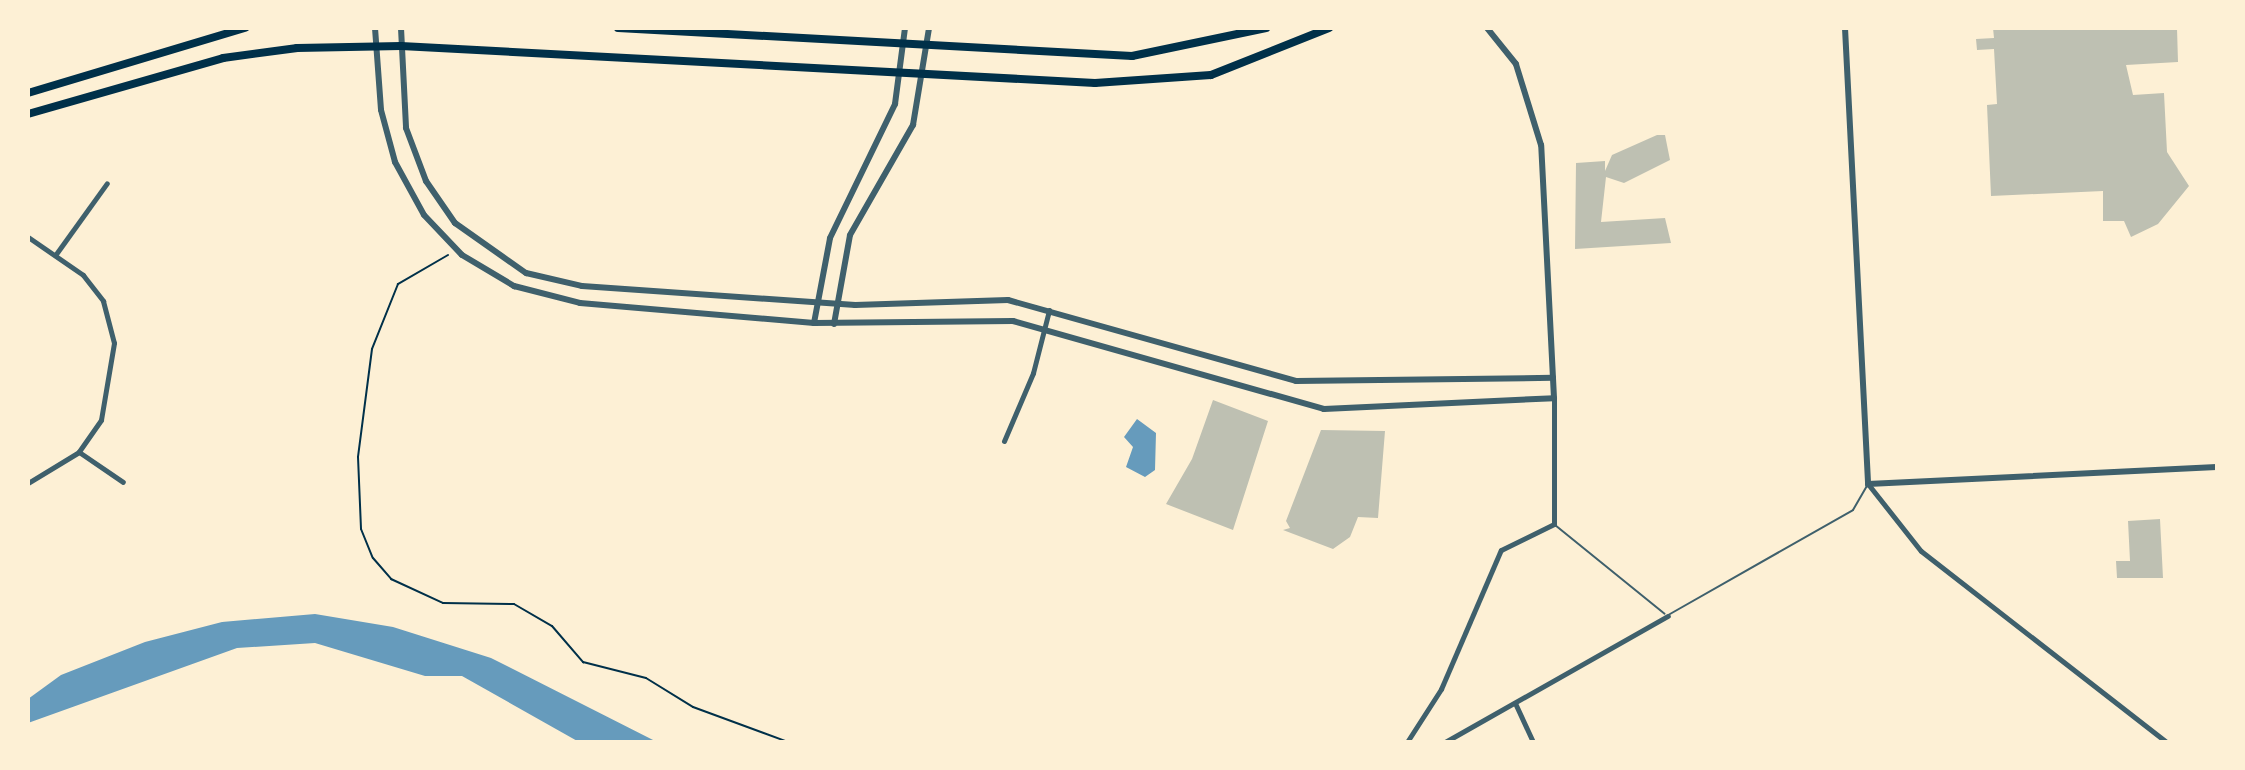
<!DOCTYPE html>
<style>
body{margin:0}
#map{position:relative;width:2245px;height:770px;overflow:hidden;background:#fdf0d5;font-family:"PT Sans Narrow",sans-serif}
div>[style]{position:absolute}
.water>*{inset:0;background:#669bbc}
.building>*{inset:0;background:#bec0b2}
.path>*{height:2px;margin:-1px;padding:0 1px;transform-origin:1px;border-radius:1px;background:#003049}
.service>*{height:2px;margin:-1px;padding:0 1px;transform-origin:1px;border-radius:1px;background:#3f606c}
.minor>*{height:5px;margin:-2.5px;padding:0 2.5px;transform-origin:2.5px;border-radius:2.5px;background:#3f606c}
.tertiary>*{height:6px;margin:-3px;padding:0 3px;transform-origin:3px;border-radius:3px;background:#3f606c}
.primary>*{height:8px;margin:-4px;padding:0 4px;transform-origin:4px;border-radius:4px;background:#003049}
span{translate:-50% -50%;white-space:nowrap;text-align:center;line-height:1.15;-webkit-text-stroke:8px #fdf0d5;paint-order:stroke}
.frame{position:absolute;inset:0;border:30px solid #fdf0d5;pointer-events:none}
</style>
<div id="map">
<div class="water">
<div style="clip-path:polygon(1137px 419px,1156px 433px,1155px 470px,1145px 477px,1126px 467px,1133px 447px,1124px 437px)"></div>
<div style="clip-path:polygon(315px 614px,393px 627px,491px 658px,657px 742px,579px 742px,462px 676px,425px 676px,315px 643px,237px 648px,28px 723px,28px 699px,61px 675px,145px 642px,222px 622px)"></div>
</div>
<div class="building">
<div style="clip-path:polygon(1993px 28px,2177px 28px,2178px 62px,2126px 65px,2133px 95px,2164px 93px,2167px 152px,2189px 186px,2158px 224px,2131px 237px,2124px 221px,2103px 221px,2103px 191px,1991px 196px,1987px 105px,1997px 104px,1994px 49px,1977px 50px,1976px 39px,1994px 38px)"></div>
<div style="clip-path:polygon(1657px 135px,1665px 135px,1670px 160px,1624px 183px,1606px 177px,1601px 222px,1665px 218px,1671px 243px,1575px 249px,1576px 163px,1605px 161px,1605px 171px,1612px 155px)"></div>
<div style="clip-path:polygon(1213px 400px,1268px 421px,1233px 530px,1166px 504px,1192px 459px)"></div>
<div style="clip-path:polygon(1321px 430px,1385px 431px,1378px 518px,1358px 517px,1350px 537px,1333px 549px,1283px 530px,1290px 528px,1286px 521px)"></div>
<div style="clip-path:polygon(2160px 519px,2163px 578px,2117px 578px,2116px 561px,2130px 561px,2128px 521px)"></div>
</div>
<div class="path">
<div style="left:448px;top:255px;width:58px;rotate:149.9deg"></div>
<div style="left:398px;top:284px;width:70px;rotate:111.8deg"></div>
<div style="left:372px;top:349px;width:109px;rotate:97.4deg"></div>
<div style="left:358px;top:457px;width:72px;rotate:87.6deg"></div>
<div style="left:361px;top:529px;width:31px;rotate:68deg"></div>
<div style="left:373px;top:558px;width:28px;rotate:49deg"></div>
<div style="left:391px;top:579px;width:57px;rotate:24.8deg"></div>
<div style="left:443px;top:603px;width:71px;rotate:0.8deg"></div>
<div style="left:514px;top:604px;width:44px;rotate:30.1deg"></div>
<div style="left:552px;top:626px;width:48px;rotate:49.3deg"></div>
<div style="left:583px;top:662px;width:65px;rotate:14.3deg"></div>
<div style="left:646px;top:678px;width:55px;rotate:31.7deg"></div>
<div style="left:693px;top:707px;width:101px;rotate:20.2deg"></div>
</div>
<div class="service">
<div style="left:1555px;top:525px;width:141px;rotate:39deg"></div>
<div style="left:1670px;top:614px;width:210px;rotate:-29.6deg"></div>
<div style="left:1853px;top:510px;width:28px;rotate:-60deg"></div>
</div>
<div class="minor">
<div style="left:28px;top:237px;width:67px;rotate:34.6deg"></div>
<div style="left:83px;top:275px;width:33px;rotate:52deg"></div>
<div style="left:103px;top:301px;width:43px;rotate:75.3deg"></div>
<div style="left:114px;top:343px;width:78px;rotate:99.6deg"></div>
<div style="left:101px;top:420px;width:39px;rotate:125deg"></div>
<div style="left:79px;top:452px;width:60px;rotate:148.7deg"></div>
<div style="left:56px;top:254px;width:87px;rotate:-54.3deg"></div>
<div style="left:1004px;top:441px;width:74px;rotate:-66.9deg"></div>
<div style="left:1033px;top:373px;width:65px;rotate:-75.7deg"></div>
<div style="left:79px;top:452px;width:53px;rotate:34.3deg"></div>
<div style="left:1868px;top:484px;width:85px;rotate:51.7deg"></div>
<div style="left:1921px;top:551px;width:311px;rotate:37.9deg"></div>
<div style="left:1515px;top:703px;width:43px;rotate:65.2deg"></div>
<div style="left:1407px;top:742px;width:63px;rotate:-57.3deg"></div>
<div style="left:1441px;top:689px;width:151px;rotate:-66.7deg"></div>
<div style="left:1501px;top:550px;width:59px;rotate:-26.1deg"></div>
<div style="left:1554px;top:524px;width:126px;rotate:-90deg"></div>
<div style="left:1445px;top:742px;width:256px;rotate:-29.5deg"></div>
</div>
<div class="tertiary">
<div style="left:375px;top:28px;width:82px;rotate:85.8deg"></div>
<div style="left:381px;top:110px;width:54px;rotate:74.9deg"></div>
<div style="left:395px;top:162px;width:60px;rotate:61.3deg"></div>
<div style="left:424px;top:215px;width:55px;rotate:46.5deg"></div>
<div style="left:462px;top:255px;width:61px;rotate:30.8deg"></div>
<div style="left:514px;top:286px;width:68px;rotate:14.4deg"></div>
<div style="left:580px;top:303px;width:235px;rotate:4.9deg"></div>
<div style="left:814px;top:323px;width:199px;rotate:-0.6deg"></div>
<div style="left:1013px;top:321px;width:323px;rotate:15.8deg"></div>
<div style="left:1324px;top:409px;width:230px;rotate:-2.7deg"></div>
<div style="left:1554px;top:398px;width:253px;rotate:-92.9deg"></div>
<div style="left:1541px;top:145px;width:85px;rotate:-107.2deg"></div>
<div style="left:1516px;top:64px;width:46px;rotate:-128.9deg"></div>
<div style="left:401px;top:28px;width:100px;rotate:87.1deg"></div>
<div style="left:406px;top:128px;width:57px;rotate:69.3deg"></div>
<div style="left:426px;top:181px;width:51px;rotate:55.4deg"></div>
<div style="left:455px;top:223px;width:87px;rotate:35.2deg"></div>
<div style="left:526px;top:273px;width:57px;rotate:13.1deg"></div>
<div style="left:582px;top:286px;width:274px;rotate:4deg"></div>
<div style="left:855px;top:305px;width:153px;rotate:-1.9deg"></div>
<div style="left:1008px;top:300px;width:299px;rotate:15.7deg"></div>
<div style="left:1296px;top:381px;width:257px;rotate:-0.7deg"></div>
<div style="left:1845px;top:28px;width:457px;rotate:87.1deg"></div>
<div style="left:1868px;top:484px;width:349px;rotate:-2.8deg"></div>
<div style="left:814px;top:323px;width:86px;rotate:-79.3deg"></div>
<div style="left:830px;top:238px;width:149px;rotate:-64.1deg"></div>
<div style="left:895px;top:104px;width:77px;rotate:-82.5deg"></div>
<div style="left:834px;top:324px;width:90px;rotate:-79.8deg"></div>
<div style="left:850px;top:235px;width:127px;rotate:-60.2deg"></div>
<div style="left:913px;top:125px;width:98px;rotate:-80.6deg"></div>
</div>
<div class="primary">
<div style="left:618px;top:28px;width:515px;rotate:3.12deg"></div>
<div style="left:1132px;top:56px;width:137px;rotate:-11.8deg"></div>
<div style="left:28px;top:93px;width:227px;rotate:-16.7deg"></div>
<div style="left:28px;top:114px;width:203px;rotate:-16deg"></div>
<div style="left:223px;top:58px;width:75px;rotate:-7.7deg"></div>
<div style="left:297px;top:48px;width:104px;rotate:-1.1deg"></div>
<div style="left:401px;top:46px;width:695px;rotate:3.05deg"></div>
<div style="left:1095px;top:83px;width:116px;rotate:-3.9deg"></div>
<div style="left:1211px;top:75px;width:127px;rotate:-21.7deg"></div>
</div>
<div class="frame"></div>
</div>
